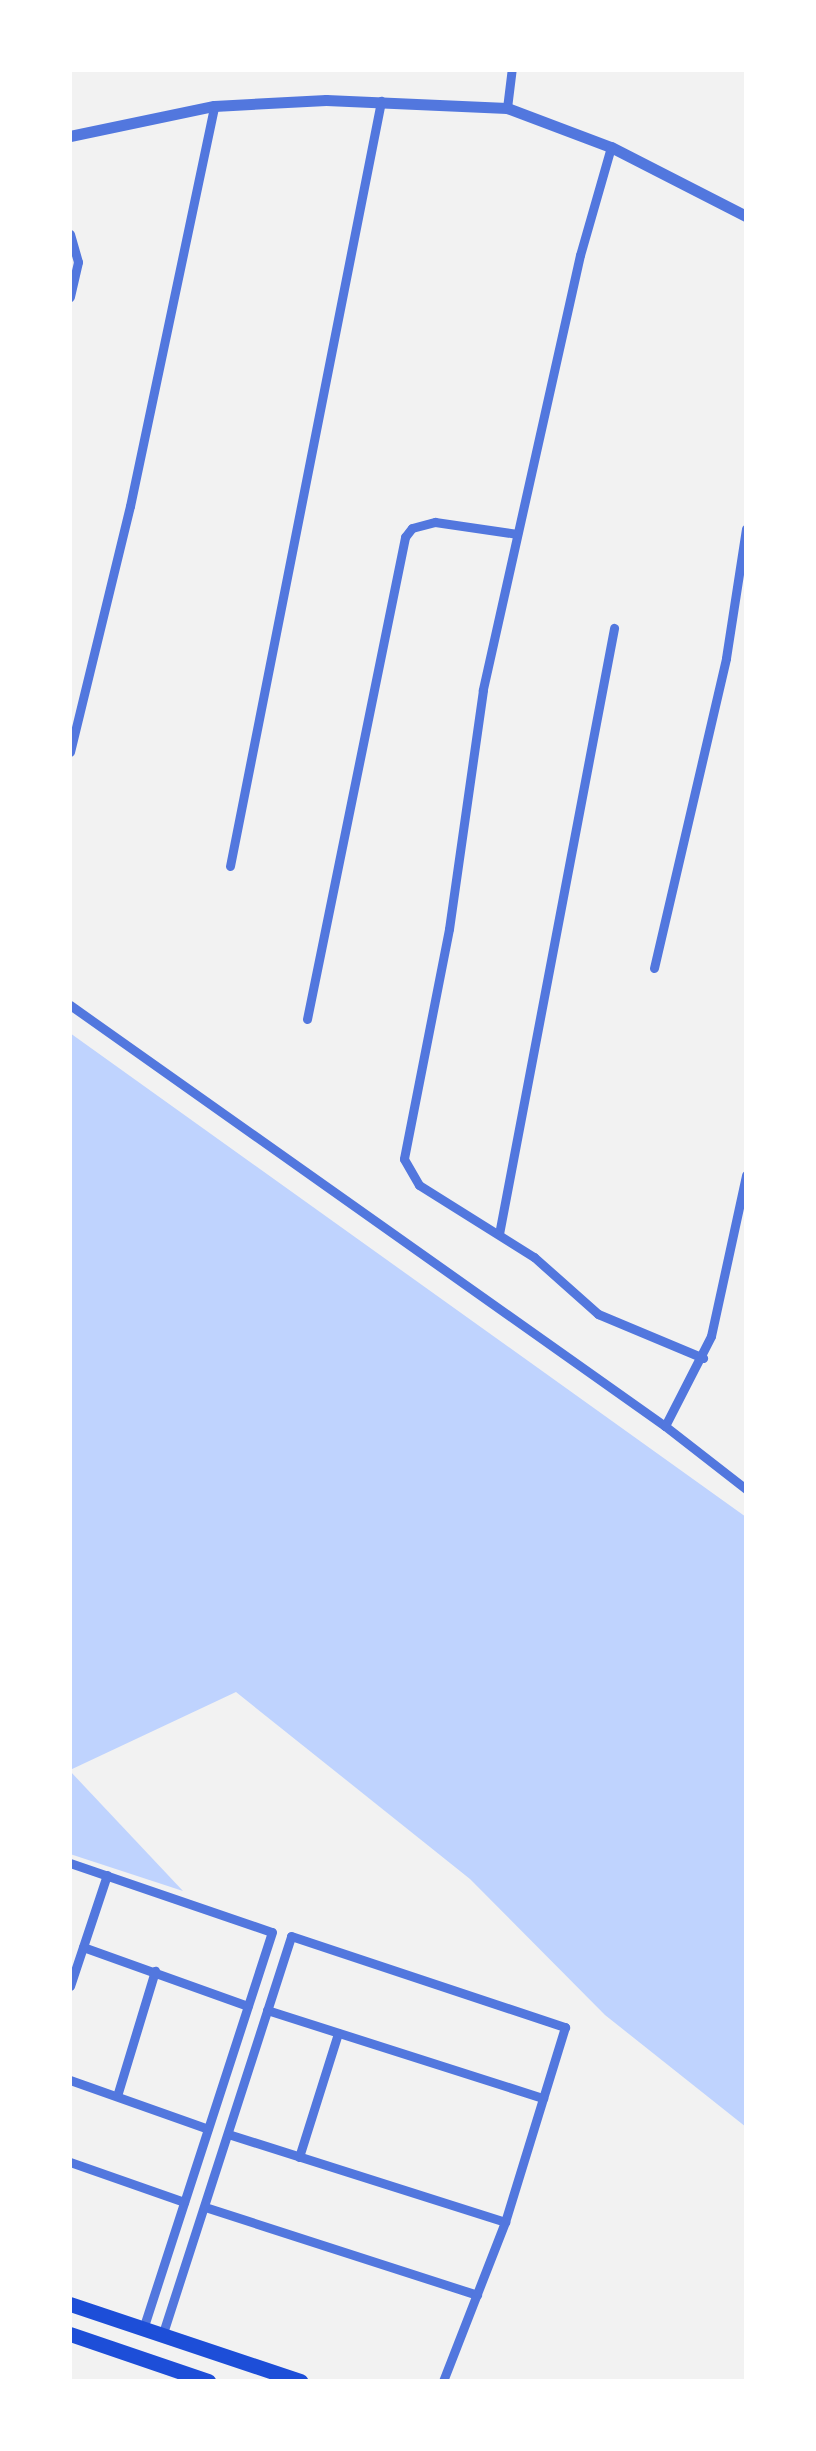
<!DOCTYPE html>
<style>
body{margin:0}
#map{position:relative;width:816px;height:2451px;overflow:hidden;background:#f2f2f2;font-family:Arial,sans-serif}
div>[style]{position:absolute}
.water>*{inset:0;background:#bfd3fe}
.minor>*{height:9px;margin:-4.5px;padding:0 4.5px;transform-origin:4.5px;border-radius:4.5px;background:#5277de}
.tertiary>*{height:11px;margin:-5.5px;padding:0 5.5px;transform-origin:5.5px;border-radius:5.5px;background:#5277de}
.primary>*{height:15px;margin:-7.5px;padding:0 7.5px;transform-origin:7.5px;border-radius:7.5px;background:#1d4ed8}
span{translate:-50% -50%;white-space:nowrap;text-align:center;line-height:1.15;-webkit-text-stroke:8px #fff;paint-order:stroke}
.frame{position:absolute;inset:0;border:72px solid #fff;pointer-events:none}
</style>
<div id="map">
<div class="water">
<div style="clip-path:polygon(70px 1033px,746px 1517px,746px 2127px,605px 2015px,470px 1879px,236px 1692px,70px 1770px)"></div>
<div style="clip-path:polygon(70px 1771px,183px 1891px,70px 1854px)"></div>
</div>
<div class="minor">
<div style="left:507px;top:108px;width:38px;rotate:-83deg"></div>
<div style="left:611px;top:147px;width:112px;rotate:106deg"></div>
<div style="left:580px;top:255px;width:446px;rotate:102.6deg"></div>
<div style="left:483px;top:690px;width:241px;rotate:98.1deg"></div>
<div style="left:449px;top:929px;width:234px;rotate:101.1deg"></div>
<div style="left:404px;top:1159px;width:30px;rotate:60deg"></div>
<div style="left:419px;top:1185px;width:136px;rotate:32.1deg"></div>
<div style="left:534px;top:1257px;width:86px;rotate:41.7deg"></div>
<div style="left:598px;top:1314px;width:114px;rotate:22.7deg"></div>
<div style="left:70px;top:234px;width:29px;rotate:74deg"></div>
<div style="left:78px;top:262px;width:36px;rotate:103deg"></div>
<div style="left:70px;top:752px;width:253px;rotate:-76.3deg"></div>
<div style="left:130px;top:506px;width:409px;rotate:-78.1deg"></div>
<div style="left:230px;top:866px;width:780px;rotate:-78.83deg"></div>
<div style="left:654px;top:968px;width:318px;rotate:-76.9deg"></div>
<div style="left:726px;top:658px;width:131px;rotate:-81.2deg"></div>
<div style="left:70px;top:1005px;width:729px;rotate:35.28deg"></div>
<div style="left:665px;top:1426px;width:103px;rotate:37.9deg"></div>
<div style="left:307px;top:1019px;width:492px;rotate:-78.5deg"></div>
<div style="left:405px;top:537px;width:11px;rotate:-52deg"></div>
<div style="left:412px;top:528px;width:24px;rotate:-15deg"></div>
<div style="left:435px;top:522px;width:83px;rotate:8.3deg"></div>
<div style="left:499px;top:1234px;width:617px;rotate:-79.25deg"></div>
<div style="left:665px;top:1426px;width:101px;rotate:-62.9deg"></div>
<div style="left:711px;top:1336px;width:165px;rotate:-77.7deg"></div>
<div style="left:70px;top:1863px;width:213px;rotate:18.9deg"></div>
<div style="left:272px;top:1932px;width:414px;rotate:108deg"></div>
<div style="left:83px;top:1947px;width:175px;rotate:19.7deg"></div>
<div style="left:70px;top:1986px;width:117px;rotate:-71.6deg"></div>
<div style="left:267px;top:2010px;width:290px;rotate:17.7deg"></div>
<div style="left:70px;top:2080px;width:146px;rotate:19.5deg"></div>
<div style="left:117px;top:2096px;width:131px;rotate:-73.1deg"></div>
<div style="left:228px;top:2134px;width:291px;rotate:17.6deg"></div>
<div style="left:299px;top:2157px;width:130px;rotate:-72.5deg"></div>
<div style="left:70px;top:2162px;width:121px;rotate:19.3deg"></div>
<div style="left:205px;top:2207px;width:286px;rotate:17.9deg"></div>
<div style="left:163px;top:2333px;width:417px;rotate:-72.1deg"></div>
<div style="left:291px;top:1936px;width:289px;rotate:18.4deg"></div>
<div style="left:565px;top:2027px;width:204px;rotate:107.1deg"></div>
<div style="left:505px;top:2222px;width:171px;rotate:111.3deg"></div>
</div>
<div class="tertiary">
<div style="left:70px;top:136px;width:147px;rotate:-11.8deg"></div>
<div style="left:214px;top:106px;width:112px;rotate:-3.1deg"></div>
<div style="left:326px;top:100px;width:181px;rotate:2.5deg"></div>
<div style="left:507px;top:108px;width:111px;rotate:20.6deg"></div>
<div style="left:611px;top:147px;width:152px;rotate:27.1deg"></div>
</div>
<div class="primary">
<div style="left:70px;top:2304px;width:243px;rotate:18.5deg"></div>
<div style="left:70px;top:2334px;width:146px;rotate:18.8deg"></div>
</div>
<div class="frame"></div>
</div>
